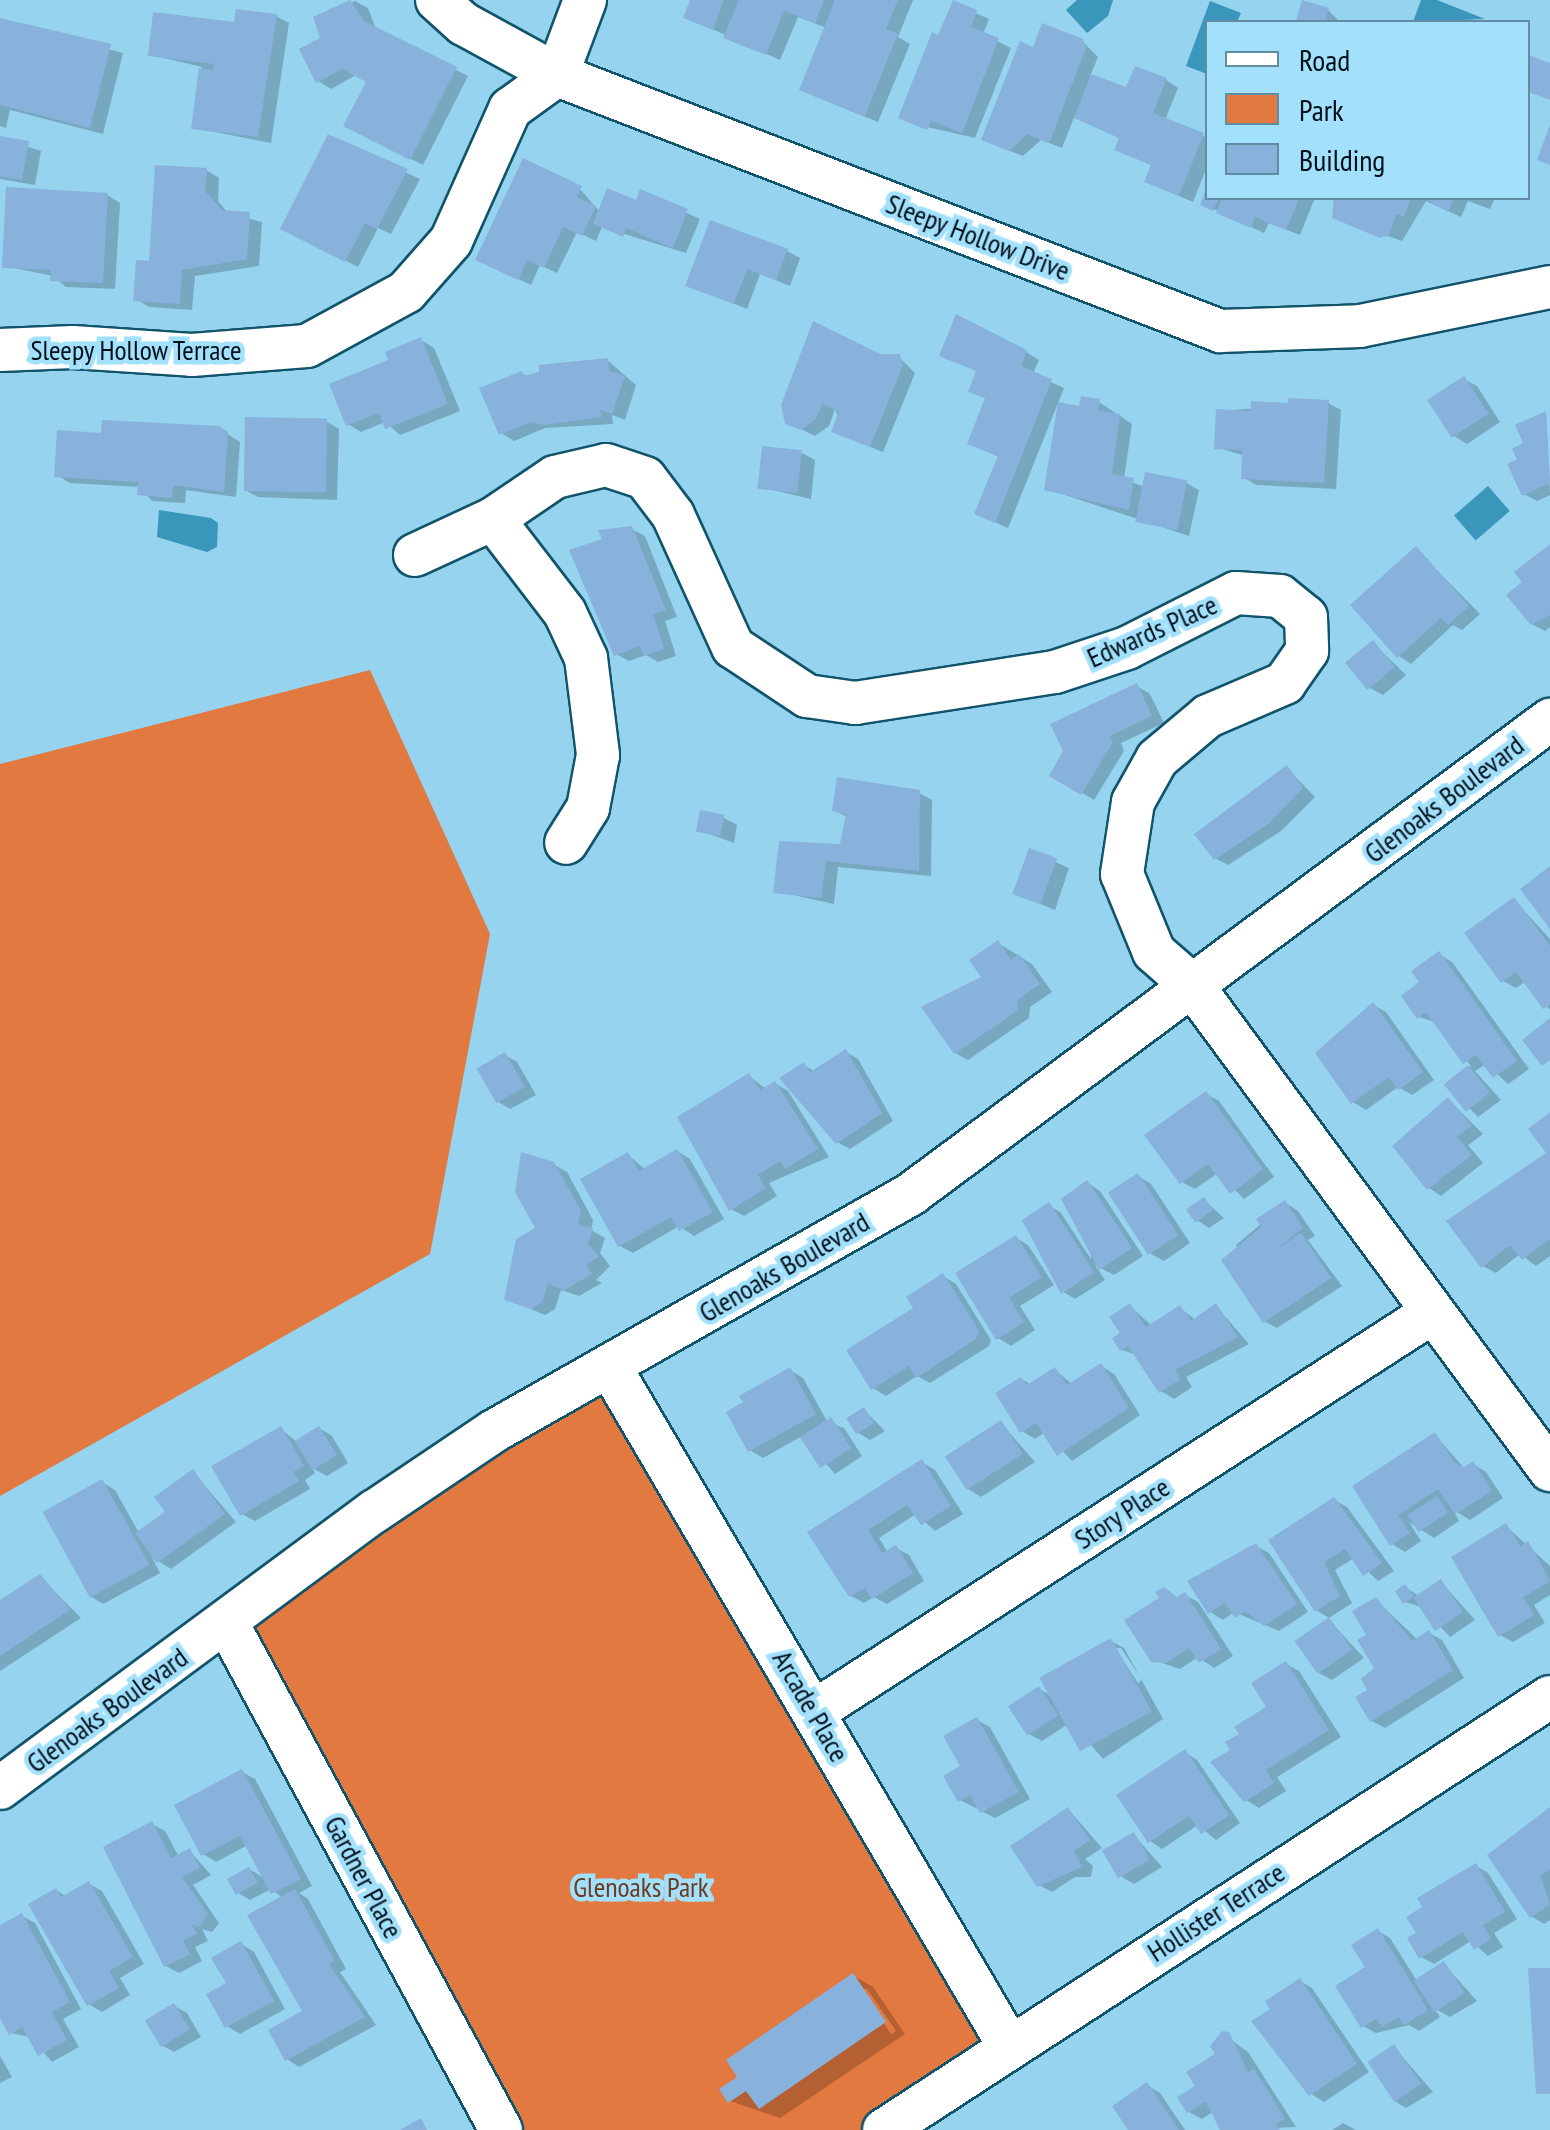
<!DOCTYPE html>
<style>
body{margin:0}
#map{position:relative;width:1550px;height:2130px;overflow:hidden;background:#95d3ef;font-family:"PT Sans Narrow",sans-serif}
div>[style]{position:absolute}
.green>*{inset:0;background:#e17940}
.water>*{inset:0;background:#3a97bb;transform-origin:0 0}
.shadow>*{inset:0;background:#0003}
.building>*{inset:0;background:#88b2db;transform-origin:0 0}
.roads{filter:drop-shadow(2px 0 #11546b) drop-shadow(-2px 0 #11546b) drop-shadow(0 2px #11546b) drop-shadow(0 -2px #11546b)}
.minor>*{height:42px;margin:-21px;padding:0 21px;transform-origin:21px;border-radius:21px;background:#fff}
span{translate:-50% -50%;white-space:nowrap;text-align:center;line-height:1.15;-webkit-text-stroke:9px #a2e0fc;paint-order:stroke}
.street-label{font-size:28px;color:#000f18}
.park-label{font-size:28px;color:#6b3a20}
.legend{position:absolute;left:1205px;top:20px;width:325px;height:180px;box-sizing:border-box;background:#a2e0fc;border:2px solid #618ca1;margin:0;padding:12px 18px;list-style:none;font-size:30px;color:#000f18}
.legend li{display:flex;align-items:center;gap:20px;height:50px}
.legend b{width:50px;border:2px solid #618ca1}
</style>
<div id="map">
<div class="green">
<div style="clip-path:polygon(370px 670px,490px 934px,430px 1254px,0 1496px,0 764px)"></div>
<div style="clip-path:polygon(610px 1367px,1009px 2046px,884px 2130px,501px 2130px,227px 1623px)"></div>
</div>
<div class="water">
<div style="clip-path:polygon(1077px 0,1113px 0,1108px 16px,1087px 33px,1066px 10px)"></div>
<div style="clip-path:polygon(1421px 0,1437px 0,1485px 19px,1413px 22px)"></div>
<div style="clip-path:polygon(1210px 1px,1241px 13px,1237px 22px,1208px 22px,1207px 74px,1186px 66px)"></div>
<div style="left:1488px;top:486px;width:33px;height:45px;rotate:49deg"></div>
<div style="clip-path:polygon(159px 510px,211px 518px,218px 523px,217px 547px,207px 552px,157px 537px)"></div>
</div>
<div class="shadow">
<div style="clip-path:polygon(693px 0,913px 0,898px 37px,910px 44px,878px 122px,814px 96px,827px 28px,798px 17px,780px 60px,686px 17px)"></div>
<div style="clip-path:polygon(355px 1px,368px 8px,376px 29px,468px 76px,423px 165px,359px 133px,369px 81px,356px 75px,331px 89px,318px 81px,323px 39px,316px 18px)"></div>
<div style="clip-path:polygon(953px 3px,989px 19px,983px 34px,1011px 48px,975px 138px,914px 124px)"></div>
<div style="clip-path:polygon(1328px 10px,1340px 22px,1299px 20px)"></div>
<div style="clip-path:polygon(276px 16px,289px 23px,271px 143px,194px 128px,202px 67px,151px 55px)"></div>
<div style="clip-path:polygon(0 21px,123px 53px,103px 134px,10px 110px,6px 128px,0 126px)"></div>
<div style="clip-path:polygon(1082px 41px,1098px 57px,1090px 76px,1128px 90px,1166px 80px,1178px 88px,1165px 120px,1208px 138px,1208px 164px,1193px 202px,1160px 188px,1153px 166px,1117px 149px,1121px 139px,1075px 115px,1062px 148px,1041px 140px,1023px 156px,997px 146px,1034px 50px)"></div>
<div style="clip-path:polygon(0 138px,41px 151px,35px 185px,0 179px)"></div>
<div style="clip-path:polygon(329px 138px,420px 179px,391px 234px,378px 228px,358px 267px,296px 235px)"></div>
<div style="clip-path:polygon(206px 170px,219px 178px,218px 201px,228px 213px,262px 222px,259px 266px,195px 276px,192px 310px,149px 307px,136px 299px)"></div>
<div style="clip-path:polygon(580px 189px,600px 212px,637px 203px,641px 192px,700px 219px,686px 253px,602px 227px,596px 241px,577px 232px,557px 273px,540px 265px,531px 285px,491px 266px)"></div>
<div style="clip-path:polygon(107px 195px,120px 203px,115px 289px,66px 287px,53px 276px,4px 266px)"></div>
<div style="clip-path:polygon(1208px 198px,1315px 198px,1300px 235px,1269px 223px,1264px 233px,1203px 204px)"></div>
<div style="clip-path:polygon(1337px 198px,1495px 198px,1490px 209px,1468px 201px,1461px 217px,1426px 201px,1402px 241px,1334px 217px)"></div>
<div style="clip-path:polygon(787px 251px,800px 258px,790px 286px,760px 274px,747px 309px,688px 285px)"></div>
<div style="clip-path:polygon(421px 340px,434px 348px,460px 411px,400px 435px,385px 422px,361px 432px,348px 424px,392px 362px)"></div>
<div style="clip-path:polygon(1026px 352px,1039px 360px,1033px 374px,1064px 388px,1008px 528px,990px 520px,1000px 457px,983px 450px,987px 399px,971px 391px)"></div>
<div style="clip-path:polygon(880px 357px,899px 357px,915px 373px,883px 452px,847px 438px,835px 409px,829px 426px,815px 436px,787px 422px)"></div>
<div style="clip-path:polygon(607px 360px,636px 385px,625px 420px,612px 415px,613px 424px,545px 428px,514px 441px,501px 433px,522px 373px,529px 378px)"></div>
<div style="clip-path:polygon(1464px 379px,1477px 386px,1500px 422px,1467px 444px,1454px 436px)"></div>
<div style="clip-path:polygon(1099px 402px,1132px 424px,1124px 479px,1144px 487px,1186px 483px,1199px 490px,1189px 536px,1047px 489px,1082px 409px)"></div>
<div style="clip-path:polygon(1328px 403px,1341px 410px,1336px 489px,1256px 485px,1243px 477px,1245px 456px,1216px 447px,1219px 411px)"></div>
<div style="clip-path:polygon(1546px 414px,1550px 495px,1537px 501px,1524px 494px,1521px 460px,1527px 445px,1518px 426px)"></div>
<div style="clip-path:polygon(326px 421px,339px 429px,337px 500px,258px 497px,245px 490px)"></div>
<div style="clip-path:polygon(218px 428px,240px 442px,236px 497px,186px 490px,185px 503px,152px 501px,140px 487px,70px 483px,57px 475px,103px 436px)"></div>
<div style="clip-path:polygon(802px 453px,815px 460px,811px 499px,760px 487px)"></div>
<div style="clip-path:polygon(631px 529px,645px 536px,677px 617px,665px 621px,676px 656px,658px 662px,646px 655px,629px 661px,616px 654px)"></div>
<div style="clip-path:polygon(1550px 547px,1550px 627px,1545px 631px,1532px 624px,1525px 583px)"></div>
<div style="clip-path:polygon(1416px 549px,1480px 614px,1462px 630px,1453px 625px,1411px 664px,1399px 656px)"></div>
<div style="clip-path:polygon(1373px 643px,1406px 675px,1383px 695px,1370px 688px)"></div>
<div style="clip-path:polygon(1137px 686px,1150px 694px,1164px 723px,1121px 743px,1124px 751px,1094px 800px,1052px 775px)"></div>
<div style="clip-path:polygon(1287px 768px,1315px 797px,1281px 831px,1228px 865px,1215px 858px)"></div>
<div style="clip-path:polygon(919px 793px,932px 800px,931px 876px,838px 867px,834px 904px,775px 891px,842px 847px,847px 817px,834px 810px)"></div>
<div style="clip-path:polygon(724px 818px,737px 825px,734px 843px,699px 830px)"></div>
<div style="clip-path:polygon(1031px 851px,1069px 868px,1055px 910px,1017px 894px)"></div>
<div style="clip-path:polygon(1514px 900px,1550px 939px,1550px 1010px,1526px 981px,1516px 988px,1503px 981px)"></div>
<div style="clip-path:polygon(998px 943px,1032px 964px,1052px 992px,1030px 1007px,1029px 1018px,968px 1060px,955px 1053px)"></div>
<div style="clip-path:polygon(1439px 954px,1452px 962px,1529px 1069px,1508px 1084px,1486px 1064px,1475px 1071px,1501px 1100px,1478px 1117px,1447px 1085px,1471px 1066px,1435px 1022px,1419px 1017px,1423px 982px)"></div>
<div style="clip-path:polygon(1373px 1005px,1386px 1012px,1434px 1080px,1412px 1095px,1398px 1087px,1366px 1110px,1353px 1102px)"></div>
<div style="clip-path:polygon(846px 1052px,858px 1059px,893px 1121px,850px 1149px,837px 1142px,804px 1065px,815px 1072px)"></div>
<div style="clip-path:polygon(505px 1055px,517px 1062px,536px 1095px,510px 1109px,497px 1101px)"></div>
<div style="clip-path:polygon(749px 1076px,766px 1089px,775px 1083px,788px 1091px,829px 1157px,769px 1183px,777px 1196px,744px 1216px,731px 1209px)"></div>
<div style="clip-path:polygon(1206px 1094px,1219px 1101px,1274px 1177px,1244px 1199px,1218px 1173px,1195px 1189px,1182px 1182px)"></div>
<div style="clip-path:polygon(1449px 1100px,1483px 1134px,1468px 1145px,1483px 1163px,1441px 1196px,1429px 1188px)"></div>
<div style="clip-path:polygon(1550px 1116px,1550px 1256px,1536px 1266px,1520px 1254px,1496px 1273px,1483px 1266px,1550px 1154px)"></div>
<div style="clip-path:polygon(677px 1151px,690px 1159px,724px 1219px,694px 1236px,679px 1226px,633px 1253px,620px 1246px,628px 1155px,646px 1170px)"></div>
<div style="clip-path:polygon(553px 1164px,567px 1172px,593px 1220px,591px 1230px,605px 1238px,600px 1253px,610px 1266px,596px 1280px,602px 1283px,579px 1296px,561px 1290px,555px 1309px,545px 1315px,507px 1299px,539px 1229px)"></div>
<div style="clip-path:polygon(1138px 1176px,1151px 1184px,1190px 1243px,1164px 1261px,1151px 1254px)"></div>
<div style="clip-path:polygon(1088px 1183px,1100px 1191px,1143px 1256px,1114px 1275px,1095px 1265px,1105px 1280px,1075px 1299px,1062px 1291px,1049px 1205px,1061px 1213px,1091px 1259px)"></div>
<div style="clip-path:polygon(1204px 1200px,1224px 1218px,1209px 1228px,1197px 1220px)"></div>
<div style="clip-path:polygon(1286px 1203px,1298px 1211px,1315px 1236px,1308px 1240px,1342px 1286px,1277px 1328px,1264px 1321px,1236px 1245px)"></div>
<div style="clip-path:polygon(1016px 1238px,1028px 1245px,1054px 1285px,1020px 1306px,1035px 1330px,1011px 1346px,998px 1338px)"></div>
<div style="clip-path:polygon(943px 1276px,956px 1284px,991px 1340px,989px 1346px,930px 1383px,917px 1376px,886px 1396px,873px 1388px,917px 1308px)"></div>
<div style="clip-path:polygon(1130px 1306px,1152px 1326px,1180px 1308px,1196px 1320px,1216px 1306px,1249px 1344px,1186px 1377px,1192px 1387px,1174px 1399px,1161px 1391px,1137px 1355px,1122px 1350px)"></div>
<div style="clip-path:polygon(1101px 1366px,1114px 1374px,1140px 1415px,1072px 1461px,1045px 1432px,1035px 1439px,1022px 1431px,1021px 1379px,1032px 1385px,1055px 1370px,1072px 1384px)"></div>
<div style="clip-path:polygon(790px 1370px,803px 1378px,828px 1423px,844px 1428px,862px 1456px,835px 1474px,802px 1436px,763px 1458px,750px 1450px)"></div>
<div style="clip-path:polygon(864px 1410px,885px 1431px,870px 1440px,857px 1432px)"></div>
<div style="clip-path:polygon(1001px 1423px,1035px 1462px,981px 1497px,968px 1489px)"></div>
<div style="clip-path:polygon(319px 1428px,332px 1436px,348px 1463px,327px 1476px,312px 1468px,315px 1473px,305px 1480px,310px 1489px,255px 1521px,242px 1514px,281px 1429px,297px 1442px)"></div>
<div style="clip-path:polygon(1435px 1435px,1465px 1469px,1473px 1464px,1486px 1472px,1503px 1498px,1470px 1520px,1452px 1509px,1459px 1521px,1434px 1538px,1409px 1522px,1421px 1541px,1405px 1552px,1392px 1544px,1355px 1486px)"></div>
<div style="clip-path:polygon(922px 1462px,935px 1470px,963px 1514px,935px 1531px,916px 1514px,879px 1538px,888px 1553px,896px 1548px,909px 1555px,924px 1581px,887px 1604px,874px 1597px,864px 1603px,851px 1596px,811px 1533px)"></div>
<div style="clip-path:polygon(193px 1472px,236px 1522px,171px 1569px,152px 1557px,160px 1573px,103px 1604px,90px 1596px,102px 1482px,115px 1490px,139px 1533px,168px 1513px)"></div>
<div style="clip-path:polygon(1334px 1500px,1347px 1507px,1394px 1571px,1378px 1581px,1354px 1558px,1335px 1570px,1352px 1603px,1329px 1618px,1316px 1610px)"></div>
<div style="clip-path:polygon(1506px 1526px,1550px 1566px,1550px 1595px,1534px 1605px,1545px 1623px,1513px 1642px,1500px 1635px)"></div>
<div style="clip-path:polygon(1256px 1546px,1269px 1553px,1308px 1612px,1279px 1631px,1234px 1612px,1223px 1620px,1210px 1612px)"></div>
<div style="clip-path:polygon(40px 1577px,81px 1618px,0 1671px,0 1603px)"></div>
<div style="clip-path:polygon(1441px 1582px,1475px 1620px,1450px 1637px,1422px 1607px,1405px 1602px,1405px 1587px,1419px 1596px)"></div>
<div style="clip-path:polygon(1185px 1595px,1198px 1602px,1233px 1656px,1214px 1668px,1198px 1657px,1180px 1669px,1153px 1660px)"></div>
<div style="clip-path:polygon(1376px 1600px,1418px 1640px,1429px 1633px,1442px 1640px,1464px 1678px,1385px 1728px,1372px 1721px,1377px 1668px,1369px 1635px)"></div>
<div style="clip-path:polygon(1329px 1620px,1364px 1658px,1332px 1680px,1319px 1673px)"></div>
<div style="clip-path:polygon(evenodd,1111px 1641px,1124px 1648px,1163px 1719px,1103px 1759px,1071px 1722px,1042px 1741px,1029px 1734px,1039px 1689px,1054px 1697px,1111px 1641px,1115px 1648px,1121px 1648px,1142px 1680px,1138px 1683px,1115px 1648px)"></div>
<div style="clip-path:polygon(1286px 1664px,1299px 1671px,1341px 1737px,1277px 1777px,1286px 1791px,1259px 1808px,1246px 1800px,1233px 1750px,1270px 1708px)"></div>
<div style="clip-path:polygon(977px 1720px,990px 1727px,1030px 1799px,995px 1818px,960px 1800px)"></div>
<div style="clip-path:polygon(1185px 1752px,1197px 1760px,1240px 1823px,1216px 1840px,1198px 1825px,1162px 1849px,1150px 1841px)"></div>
<div style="clip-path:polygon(242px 1772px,255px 1779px,312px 1886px,299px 1893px,308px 1899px,346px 1969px,340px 1972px,376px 2025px,299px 2067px,287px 2059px,306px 2012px,283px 1898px,271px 1889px,250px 1900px,237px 1892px,249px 1869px,266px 1879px,248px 1845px,216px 1862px,203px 1854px)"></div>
<div style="clip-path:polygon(1069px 1810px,1102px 1848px,1085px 1859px,1093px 1866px,1091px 1877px,1075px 1877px,1052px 1892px,1039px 1885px)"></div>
<div style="clip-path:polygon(1550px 1811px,1550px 1920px,1544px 1924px,1531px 1916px)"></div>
<div style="clip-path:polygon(152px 1824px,165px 1831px,179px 1857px,190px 1851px,211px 1875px,193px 1885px,219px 1923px,212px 1932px,202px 1929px,208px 1941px,195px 1947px,202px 1961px,179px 1973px,166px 1966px)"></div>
<div style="clip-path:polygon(1134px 1835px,1162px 1867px,1134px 1884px,1122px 1877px)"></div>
<div style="clip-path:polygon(1476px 1866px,1488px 1873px,1517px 1919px,1494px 1933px,1503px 1947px,1488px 1956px,1471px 1941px,1434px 1964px,1421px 1957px,1419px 1934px)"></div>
<div style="clip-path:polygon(89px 1884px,102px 1891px,144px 1964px,120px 1978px,130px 1995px,102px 2012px,89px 2004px,56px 1890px,67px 1897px)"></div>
<div style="clip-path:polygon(22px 1916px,35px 1923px,81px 2009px,63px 2019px,79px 2047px,52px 2062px,30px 2037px,11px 2033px,0 2013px,0 1928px)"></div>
<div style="clip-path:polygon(1378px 1931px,1390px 1938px,1417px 1981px,1444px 1964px,1477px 2001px,1450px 2017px,1434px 2008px,1440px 2017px,1419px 2031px,1409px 2025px,1376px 2033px,1363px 2026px)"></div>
<div style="clip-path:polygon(241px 1944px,254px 1952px,285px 2009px,240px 2034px,227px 2026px,229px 1984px)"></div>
<div style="clip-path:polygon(evenodd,854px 1976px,873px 1987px,905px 2034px,780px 2118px,730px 2101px,854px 1976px,861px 1989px,867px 1989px,896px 2031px,891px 2034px,861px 1989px)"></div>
<div style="clip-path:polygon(1300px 1981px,1312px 1988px,1369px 2072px,1324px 2102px,1311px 2094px,1274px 2010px)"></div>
<div style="clip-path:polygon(174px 2006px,187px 2013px,201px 2037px,174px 2052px,161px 2045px)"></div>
<div style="clip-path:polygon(1223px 2034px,1248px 2052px,1296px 2127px,1225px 2130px,1214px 2111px,1202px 2119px,1189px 2112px)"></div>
<div style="clip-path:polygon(1394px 2047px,1433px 2092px,1406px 2108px,1393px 2100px)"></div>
<div style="clip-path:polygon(0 2056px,12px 2077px,0 2083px)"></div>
<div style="clip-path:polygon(1147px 2085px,1160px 2093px,1185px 2130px,1131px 2130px)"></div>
<div style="clip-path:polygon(1343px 2123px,1356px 2130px,1332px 2130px)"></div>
</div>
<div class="building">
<div style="clip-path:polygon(350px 0,364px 21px,457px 67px,410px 160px,343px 126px,366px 82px,342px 69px,316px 83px,299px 49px,320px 38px,313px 17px)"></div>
<div style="clip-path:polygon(690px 0,724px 0,713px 30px,683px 18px)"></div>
<div style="clip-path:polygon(739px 0,824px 0,815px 23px,784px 11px,766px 55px,723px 38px)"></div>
<div style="clip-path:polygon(835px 0,898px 0,886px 29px,898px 34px,865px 116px,799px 90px)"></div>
<div style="clip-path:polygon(953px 0,977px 10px,971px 27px,999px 38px,962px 133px,931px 121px,927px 130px,898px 118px,932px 32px,938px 35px)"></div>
<div style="clip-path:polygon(1302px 0,1329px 8px,1325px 22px,1296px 21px)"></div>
<div style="clip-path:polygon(236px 9px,277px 14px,258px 137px,191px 129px,199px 68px,213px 70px,214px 64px,148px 56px,153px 12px,234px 22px)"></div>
<div style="clip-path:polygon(0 18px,111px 44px,90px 128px,0 105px)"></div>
<div style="clip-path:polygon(1042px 23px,1083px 39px,1086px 48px,1049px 143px,1027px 134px,1009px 151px,981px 140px,1020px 41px,1033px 47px)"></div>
<div style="clip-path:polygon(1528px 55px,1550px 63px,1550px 100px,1528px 92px)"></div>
<div style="clip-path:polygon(1135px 66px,1167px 78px,1153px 113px,1204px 133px,1179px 196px,1144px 182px,1151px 165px,1114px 150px,1119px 138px,1074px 118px,1091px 74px,1126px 87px)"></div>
<div style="clip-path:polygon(1550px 125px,1550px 165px,1537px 160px)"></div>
<div style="clip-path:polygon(328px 134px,408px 169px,377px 229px,365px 223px,345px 262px,280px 229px)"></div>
<div style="clip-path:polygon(0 136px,29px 141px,22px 180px,0 176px)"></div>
<div style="clip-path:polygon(523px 158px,582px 186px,577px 197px,596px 206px,582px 236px,563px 227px,544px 268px,527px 260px,518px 280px,475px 260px)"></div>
<div style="clip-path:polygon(155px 165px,207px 168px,205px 191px,222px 210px,250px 212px,247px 259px,182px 270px,180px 304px,133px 301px,136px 260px,149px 261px)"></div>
<div style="clip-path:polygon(6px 187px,108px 193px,103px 283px,50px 281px,51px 270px,2px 268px)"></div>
<div style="clip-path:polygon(1207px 187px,1208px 198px,1219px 198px,1213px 211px,1200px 205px)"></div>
<div style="clip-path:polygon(607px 188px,636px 200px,640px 189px,688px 209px,673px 248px,626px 228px,623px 237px,593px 224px)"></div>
<div style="clip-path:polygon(1222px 198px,1299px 198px,1286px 230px,1255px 217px,1251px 228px,1216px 213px)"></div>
<div style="clip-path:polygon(1334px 198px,1411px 198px,1404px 217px,1397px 214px,1389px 235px,1380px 238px,1332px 218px)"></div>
<div style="clip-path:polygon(1424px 198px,1454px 198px,1448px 212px)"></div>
<div style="clip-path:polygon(710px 220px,788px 249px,776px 280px,747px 269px,734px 304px,685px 286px)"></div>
<div style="clip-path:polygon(956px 314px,1027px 350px,1021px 366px,1052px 379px,995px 523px,974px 514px,998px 456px,967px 444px,985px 398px,968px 392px,976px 371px,939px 356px)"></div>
<div style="clip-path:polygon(813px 321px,880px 354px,900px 354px,903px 365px,870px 447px,831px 432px,839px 411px,822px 404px,816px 419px,801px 430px,785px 424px,781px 405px)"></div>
<div style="clip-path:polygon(421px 337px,448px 404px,385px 429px,379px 413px,346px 426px,329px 384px,388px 360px,385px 352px)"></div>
<div style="clip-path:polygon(608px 358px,609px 371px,625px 376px,612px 414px,600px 410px,602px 417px,545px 425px,530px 422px,499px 435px,479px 388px,522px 371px,524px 376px,539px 372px,539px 365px)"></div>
<div style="left:1464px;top:376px;width:45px;height:44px;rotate:57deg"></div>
<div style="clip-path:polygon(1081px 396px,1100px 399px,1098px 410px,1120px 414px,1112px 474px,1134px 478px,1129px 510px,1044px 490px,1058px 402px,1079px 406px)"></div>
<div style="clip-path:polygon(1288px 398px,1329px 400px,1324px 483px,1241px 479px,1242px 450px,1214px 449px,1216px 409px,1250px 411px,1251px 401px,1288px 403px)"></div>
<div style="clip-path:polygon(1546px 411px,1550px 483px,1522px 496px,1507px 464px,1517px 459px,1512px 449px,1523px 443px,1515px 425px)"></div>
<div style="left:245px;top:417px;width:82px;height:74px;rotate:1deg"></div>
<div style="clip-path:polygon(102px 420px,219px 426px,228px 432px,224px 492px,173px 485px,172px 498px,137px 495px,138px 482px,54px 477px,57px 430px,101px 433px)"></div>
<div style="left:762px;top:446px;width:40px;height:43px;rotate:6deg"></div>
<div style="left:1145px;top:472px;width:43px;height:51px;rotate:11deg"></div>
<div style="clip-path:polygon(632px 526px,666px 610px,653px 614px,664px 649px,643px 656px,640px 646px,614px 656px,569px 550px,602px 539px,598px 530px)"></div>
<div style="clip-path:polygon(1550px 544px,1550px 615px,1531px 625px,1506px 595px,1522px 582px,1514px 572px)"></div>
<div style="clip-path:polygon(1416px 546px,1469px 606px,1448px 625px,1441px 618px,1397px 658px,1350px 605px)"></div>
<div style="left:1373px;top:640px;width:35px;height:36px;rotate:51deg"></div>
<div style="clip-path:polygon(1137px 683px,1152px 716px,1110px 736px,1113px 742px,1081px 795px,1049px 776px,1063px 751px,1050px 724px)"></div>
<div style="clip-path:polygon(1287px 765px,1303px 788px,1268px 824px,1214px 860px,1194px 834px)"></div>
<div style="clip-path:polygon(837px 777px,920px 790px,919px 871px,826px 861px,821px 898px,773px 893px,779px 841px,840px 844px,846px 814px,832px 811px)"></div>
<div style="left:700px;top:810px;width:25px;height:22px;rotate:11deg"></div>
<div style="left:1029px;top:848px;width:30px;height:49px;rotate:20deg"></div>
<div style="clip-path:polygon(1550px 866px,1550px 929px,1520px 889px)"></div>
<div style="clip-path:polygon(1514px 897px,1550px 946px,1550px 1005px,1543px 1009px,1516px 972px,1501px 983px,1464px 933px)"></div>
<div style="clip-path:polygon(998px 940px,1011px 960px,1019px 954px,1040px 984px,1018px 1000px,1017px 1011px,954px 1054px,921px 1007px,981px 977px,969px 960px)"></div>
<div style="clip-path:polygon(1439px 951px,1517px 1061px,1493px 1078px,1476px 1055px,1463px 1064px,1426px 1012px,1417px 1019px,1401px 996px,1419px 982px,1411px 971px)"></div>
<div style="clip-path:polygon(1373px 1002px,1423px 1072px,1398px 1090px,1389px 1077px,1351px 1104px,1315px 1053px)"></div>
<div style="clip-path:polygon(1550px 1018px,1550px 1060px,1542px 1066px,1522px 1040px)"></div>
<div style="clip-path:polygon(846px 1049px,882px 1113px,836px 1144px,779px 1078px,804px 1062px,810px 1072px)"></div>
<div style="left:505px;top:1052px;width:40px;height:33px;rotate:60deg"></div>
<div style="left:1468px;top:1065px;width:35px;height:31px;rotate:51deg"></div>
<div style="clip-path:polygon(749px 1073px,760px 1090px,775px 1081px,818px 1149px,785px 1169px,780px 1161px,758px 1175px,766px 1188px,729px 1211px,677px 1117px)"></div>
<div style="clip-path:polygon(1206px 1091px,1263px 1169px,1230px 1194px,1208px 1164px,1180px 1184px,1144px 1135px)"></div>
<div style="clip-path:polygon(1448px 1097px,1472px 1126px,1457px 1137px,1472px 1155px,1427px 1190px,1392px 1146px)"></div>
<div style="clip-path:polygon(1550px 1112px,1550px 1239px,1522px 1260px,1510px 1245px,1481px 1268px,1446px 1221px,1546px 1153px,1528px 1129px)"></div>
<div style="clip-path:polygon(677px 1149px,713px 1212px,679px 1231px,671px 1217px,618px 1247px,580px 1179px,628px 1152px,639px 1171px)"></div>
<div style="clip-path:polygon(521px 1152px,554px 1162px,581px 1211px,578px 1224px,593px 1228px,588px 1244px,599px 1257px,586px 1264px,592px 1274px,565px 1290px,548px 1284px,542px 1302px,531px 1309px,504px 1300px,516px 1239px,535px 1228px,515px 1192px)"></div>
<div style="left:1138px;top:1173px;width:74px;height:36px;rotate:57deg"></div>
<div style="clip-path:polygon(1087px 1180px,1132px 1248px,1099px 1270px,1061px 1199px)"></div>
<div style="left:1204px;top:1197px;width:16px;height:22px;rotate:55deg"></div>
<div style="clip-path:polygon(1285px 1200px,1303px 1228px,1276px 1250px,1301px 1233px,1331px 1278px,1263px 1323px,1221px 1260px,1261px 1227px,1256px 1219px)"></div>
<div style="clip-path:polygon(1049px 1202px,1094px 1272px,1061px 1294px,1022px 1220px)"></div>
<div style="clip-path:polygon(1016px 1235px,1042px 1277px,1009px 1298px,1024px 1322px,996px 1340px,955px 1273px)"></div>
<div style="clip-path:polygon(943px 1273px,979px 1331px,976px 1339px,916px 1378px,909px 1366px,871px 1390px,846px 1350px,913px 1308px,906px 1297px)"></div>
<div style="clip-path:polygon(1130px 1303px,1146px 1327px,1180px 1305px,1191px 1321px,1216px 1303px,1238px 1337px,1175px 1370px,1181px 1379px,1159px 1393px,1128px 1346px,1120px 1351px,1112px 1338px,1120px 1333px,1109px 1317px)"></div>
<div style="clip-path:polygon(1101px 1363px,1129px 1408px,1057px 1456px,1036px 1423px,1020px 1433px,995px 1393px,1021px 1377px,1027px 1385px,1055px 1367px,1067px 1385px)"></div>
<div style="clip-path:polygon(790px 1367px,816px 1414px,748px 1452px,726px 1412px,743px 1402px,739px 1396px)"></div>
<div style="left:864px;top:1407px;width:19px;height:21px;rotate:58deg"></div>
<div style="left:831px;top:1417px;width:37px;height:37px;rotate:57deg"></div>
<div style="left:1001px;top:1420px;width:40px;height:67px;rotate:57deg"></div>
<div style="clip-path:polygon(281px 1426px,304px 1466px,293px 1472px,299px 1481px,240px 1516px,211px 1466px)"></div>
<div style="left:319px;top:1426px;width:34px;height:29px;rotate:58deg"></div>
<div style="clip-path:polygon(1435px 1432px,1454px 1462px,1464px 1467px,1473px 1461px,1492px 1491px,1455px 1514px,1438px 1489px,1398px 1515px,1410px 1533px,1390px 1546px,1352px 1486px)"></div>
<div style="clip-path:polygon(922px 1459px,951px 1506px,921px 1525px,907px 1505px,868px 1530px,882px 1553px,896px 1545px,913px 1573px,872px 1599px,865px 1588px,849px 1597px,807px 1532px)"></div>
<div style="clip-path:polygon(193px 1469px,225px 1514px,157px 1563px,135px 1533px,165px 1512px,154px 1497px)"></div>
<div style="left:102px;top:1479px;width:98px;height:68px;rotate:61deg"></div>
<div style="left:1437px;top:1496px;width:20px;height:35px;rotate:57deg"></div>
<div style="clip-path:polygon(1334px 1497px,1382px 1563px,1363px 1576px,1345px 1549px,1324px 1562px,1340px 1596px,1315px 1612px,1268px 1540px)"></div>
<div style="clip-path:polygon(1506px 1523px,1520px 1546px,1528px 1541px,1550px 1581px,1523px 1597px,1534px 1615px,1498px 1637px,1451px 1557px)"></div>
<div style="clip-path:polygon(1256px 1543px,1297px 1604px,1264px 1626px,1245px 1611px,1235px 1618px,1225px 1603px,1208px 1614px,1187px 1581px)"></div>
<div style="clip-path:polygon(40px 1574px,70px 1610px,0 1656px,0 1600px)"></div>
<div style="clip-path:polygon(1441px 1579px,1463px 1612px,1435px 1631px,1413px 1597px,1403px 1604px,1395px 1591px,1405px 1584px,1414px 1597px)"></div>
<div style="clip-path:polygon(1164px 1587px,1177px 1597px,1185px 1592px,1221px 1649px,1199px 1663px,1189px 1648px,1166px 1663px,1151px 1662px,1124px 1620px,1159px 1598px,1155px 1592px)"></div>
<div style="clip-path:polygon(1376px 1597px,1412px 1641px,1429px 1630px,1453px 1670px,1370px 1722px,1355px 1697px,1367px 1690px,1361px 1679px,1374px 1668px,1357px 1640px,1366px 1635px,1352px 1611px)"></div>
<div style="left:1329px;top:1617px;width:40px;height:42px;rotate:55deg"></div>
<div style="left:1111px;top:1638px;width:84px;height:82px;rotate:61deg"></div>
<div style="clip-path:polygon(1286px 1661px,1329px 1730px,1266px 1770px,1274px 1783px,1244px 1802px,1210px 1762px,1230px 1750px,1225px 1742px,1239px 1734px,1234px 1727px,1266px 1707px,1251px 1683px)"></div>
<div style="left:1039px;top:1686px;width:35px;height:37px;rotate:57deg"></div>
<div style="clip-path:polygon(977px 1717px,1019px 1792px,980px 1813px,970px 1795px,958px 1802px,943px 1776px,960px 1766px,943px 1736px)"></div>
<div style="clip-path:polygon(1185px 1749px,1229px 1815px,1201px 1834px,1189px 1816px,1148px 1843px,1116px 1795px)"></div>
<div style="clip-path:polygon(242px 1769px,301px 1879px,271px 1894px,240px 1836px,201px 1856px,174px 1805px)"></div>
<div style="clip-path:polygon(1068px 1807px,1090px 1840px,1074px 1851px,1082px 1867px,1037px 1887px,1010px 1846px)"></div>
<div style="clip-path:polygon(1550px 1807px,1550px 1869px,1540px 1875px,1550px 1904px,1530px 1918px,1487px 1855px)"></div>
<div style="clip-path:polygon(152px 1821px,171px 1858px,190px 1848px,200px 1868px,182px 1877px,208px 1914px,199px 1927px,192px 1925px,197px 1934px,183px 1940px,190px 1954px,164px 1967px,103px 1847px)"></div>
<div style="left:1134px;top:1832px;width:32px;height:37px;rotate:60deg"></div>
<div style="clip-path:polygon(1476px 1863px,1505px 1912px,1483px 1925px,1491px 1939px,1474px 1950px,1463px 1932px,1419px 1959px,1407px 1938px,1416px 1933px,1406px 1917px,1422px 1907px,1417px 1898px)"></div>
<div style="left:249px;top:1867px;width:18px;height:25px;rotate:61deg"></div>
<div style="clip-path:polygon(89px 1881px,133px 1957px,109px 1971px,119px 1988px,87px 2006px,28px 1904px,56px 1888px,61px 1897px)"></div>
<div style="clip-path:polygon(295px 1889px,335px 1961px,329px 1964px,365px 2017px,285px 2061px,268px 2030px,302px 2011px,247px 1915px)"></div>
<div style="clip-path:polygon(22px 1913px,70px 2002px,52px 2012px,67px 2040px,38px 2056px,22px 2027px,9px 2035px,0 2018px,0 1925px)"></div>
<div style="clip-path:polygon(1378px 1928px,1428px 2010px,1404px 2025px,1399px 2017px,1382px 2027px,1376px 2019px,1361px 2028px,1335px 1986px,1365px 1967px,1351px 1945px)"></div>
<div style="clip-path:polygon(241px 1941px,274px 2001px,225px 2028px,206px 1994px,226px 1983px,211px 1958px)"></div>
<div style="left:1444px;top:1961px;width:38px;height:36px;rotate:57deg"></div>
<div style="clip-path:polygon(1528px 1968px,1550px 1968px,1550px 2094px,1536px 2094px)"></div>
<div style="clip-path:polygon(853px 1973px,886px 2022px,759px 2109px,746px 2091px,728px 2103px,719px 2089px,737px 2077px,726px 2060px)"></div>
<div style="clip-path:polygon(1300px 1978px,1357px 2064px,1309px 2096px,1251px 2021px,1270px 2009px,1265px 2001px)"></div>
<div style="left:174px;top:2003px;width:31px;height:34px;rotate:59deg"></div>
<div style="clip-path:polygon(1222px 2031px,1229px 2032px,1248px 2072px,1254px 2069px,1285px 2119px,1276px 2124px,1280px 2130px,1220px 2130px,1206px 2102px,1187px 2113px,1177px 2097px,1195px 2086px,1186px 2072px,1215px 2054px,1210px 2046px)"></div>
<div style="left:1394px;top:2044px;width:48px;height:32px;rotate:56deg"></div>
<div style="clip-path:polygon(1147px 2082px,1179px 2130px,1128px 2130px,1112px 2106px)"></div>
<div style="clip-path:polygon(421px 2118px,427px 2130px,400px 2130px)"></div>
</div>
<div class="roads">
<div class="minor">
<div style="left:437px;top:0;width:36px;rotate:42deg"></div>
<div style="left:464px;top:24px;width:106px;rotate:28.7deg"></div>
<div style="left:557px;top:75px;width:711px;rotate:21.11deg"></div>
<div style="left:1220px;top:331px;width:140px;rotate:-2deg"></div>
<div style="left:1360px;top:326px;width:194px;rotate:-11.6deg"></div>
<div style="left:0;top:350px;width:73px;rotate:-2.4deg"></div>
<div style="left:73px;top:347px;width:119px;rotate:3.8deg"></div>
<div style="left:192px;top:355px;width:115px;rotate:-4.5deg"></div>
<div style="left:307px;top:346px;width:113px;rotate:-28.6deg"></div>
<div style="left:406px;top:292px;width:68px;rotate:-48.6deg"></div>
<div style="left:451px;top:241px;width:145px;rotate:-65.9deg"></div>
<div style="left:510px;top:109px;width:58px;rotate:-35.9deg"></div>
<div style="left:557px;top:75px;width:80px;rotate:-69.5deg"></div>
<div style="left:493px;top:519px;width:118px;rotate:52.5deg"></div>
<div style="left:565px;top:613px;width:50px;rotate:65deg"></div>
<div style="left:586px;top:658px;width:98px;rotate:82.9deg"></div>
<div style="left:598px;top:755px;width:54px;rotate:100.7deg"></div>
<div style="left:588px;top:808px;width:41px;rotate:122.2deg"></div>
<div style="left:415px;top:555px;width:86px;rotate:-24.8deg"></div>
<div style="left:493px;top:519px;width:75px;rotate:-34.1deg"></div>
<div style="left:555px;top:477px;width:52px;rotate:-13.2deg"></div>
<div style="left:606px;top:465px;width:41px;rotate:18.4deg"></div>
<div style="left:645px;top:478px;width:46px;rotate:52.9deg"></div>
<div style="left:673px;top:515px;width:145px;rotate:65.6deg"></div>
<div style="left:733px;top:647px;width:89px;rotate:33.5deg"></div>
<div style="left:807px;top:696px;width:49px;rotate:8.3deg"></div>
<div style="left:855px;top:703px;width:202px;rotate:-8.8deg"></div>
<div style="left:1055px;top:672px;width:76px;rotate:-18.4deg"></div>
<div style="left:1127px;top:648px;width:122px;rotate:-26.8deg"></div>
<div style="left:1236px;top:593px;width:44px;rotate:3.9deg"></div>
<div style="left:1280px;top:596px;width:33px;rotate:39deg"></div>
<div style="left:1306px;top:617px;width:34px;rotate:88deg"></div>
<div style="left:1307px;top:651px;width:39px;rotate:125deg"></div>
<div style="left:1285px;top:683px;width:84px;rotate:156.8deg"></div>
<div style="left:1208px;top:716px;width:67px;rotate:139.9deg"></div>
<div style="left:1157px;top:759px;width:49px;rotate:119.2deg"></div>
<div style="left:1133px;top:802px;width:73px;rotate:98.7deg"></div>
<div style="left:1122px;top:874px;width:84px;rotate:67.7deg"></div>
<div style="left:1154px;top:952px;width:50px;rotate:41deg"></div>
<div style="left:1192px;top:985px;width:603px;rotate:53.57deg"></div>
<div style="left:610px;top:1367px;width:788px;rotate:59.56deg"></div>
<div style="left:227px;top:1623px;width:576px;rotate:61.61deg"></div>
<div style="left:815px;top:1711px;width:732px;rotate:-32.84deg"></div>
<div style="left:0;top:1788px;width:466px;rotate:-36.5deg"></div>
<div style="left:375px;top:1511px;width:143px;rotate:-33.9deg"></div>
<div style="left:494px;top:1431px;width:480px;rotate:-29.6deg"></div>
<div style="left:911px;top:1194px;width:796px;rotate:-36.57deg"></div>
<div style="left:884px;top:2130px;width:794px;rotate:-33.03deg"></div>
</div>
</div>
<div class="street-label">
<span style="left:978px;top:237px;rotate:21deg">Sleepy Hollow Drive</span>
<span style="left:136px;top:350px">Sleepy Hollow Terrace</span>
<span style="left:1152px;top:631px;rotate:-24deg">Edwards Place</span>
<span style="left:1444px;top:799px;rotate:-37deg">Glenoaks Boulevard</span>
<span style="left:784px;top:1267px;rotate:-30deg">Glenoaks Boulevard</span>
<span style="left:1122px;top:1513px;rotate:-33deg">Story Place</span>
<span style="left:811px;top:1706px;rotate:60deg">Arcade Place</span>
<span style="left:107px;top:1710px;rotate:-36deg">Glenoaks Boulevard</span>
<span style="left:364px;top:1877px;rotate:62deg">Gardner Place</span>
<span style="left:1216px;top:1912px;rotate:-33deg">Hollister Terrace</span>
</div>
<div class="park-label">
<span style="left:641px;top:1887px">Glenoaks Park</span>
</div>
<ul class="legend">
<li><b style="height:12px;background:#fff"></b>Road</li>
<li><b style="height:28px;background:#e17940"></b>Park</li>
<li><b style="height:28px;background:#88b2db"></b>Building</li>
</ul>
</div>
